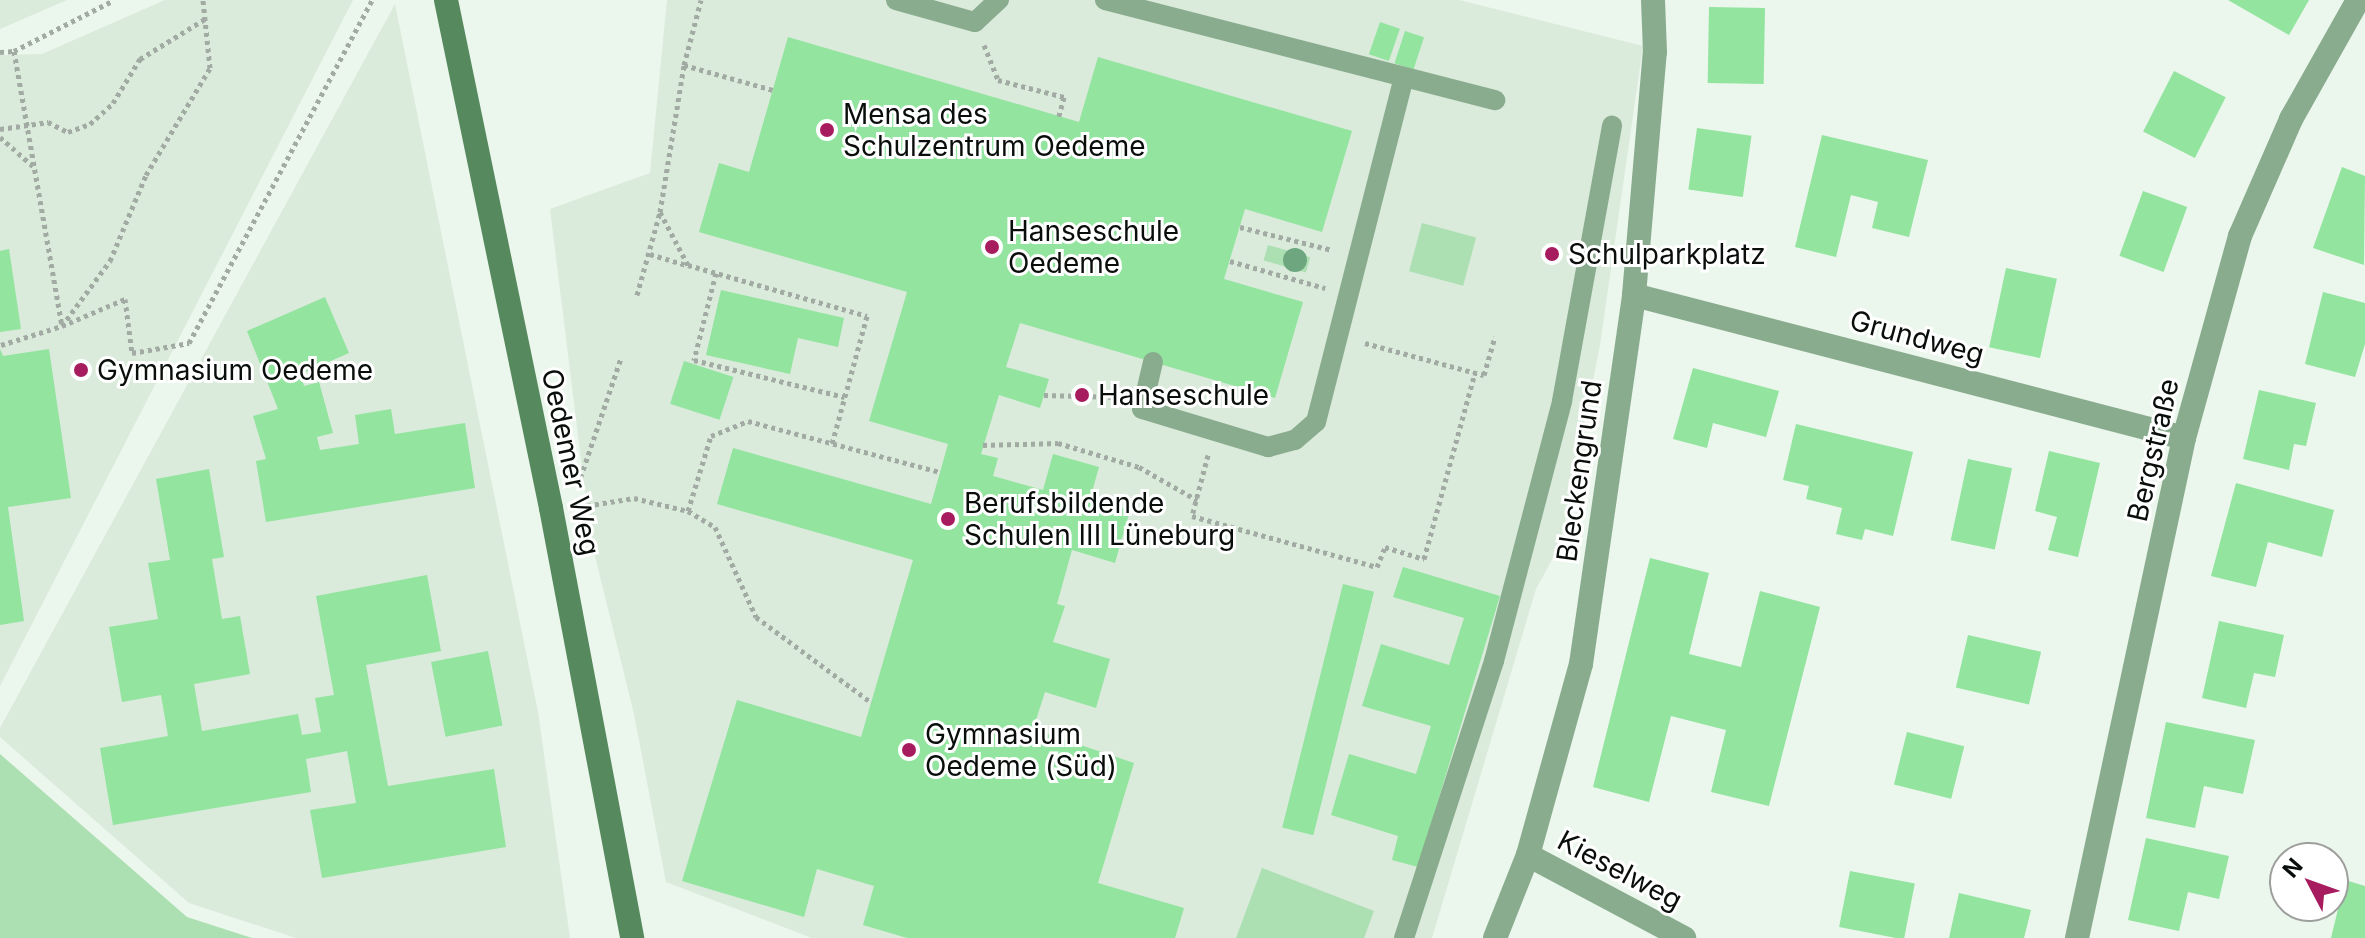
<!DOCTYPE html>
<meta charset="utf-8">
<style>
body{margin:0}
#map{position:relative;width:2365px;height:938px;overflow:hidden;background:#ebf6ec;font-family:Inter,sans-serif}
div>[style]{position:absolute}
.built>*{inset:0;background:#daeadb}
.green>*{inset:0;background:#ace0b3;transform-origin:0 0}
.building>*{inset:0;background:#92e49f;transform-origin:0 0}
.path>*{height:5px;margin-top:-2.5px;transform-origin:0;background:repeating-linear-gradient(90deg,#a2aba3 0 4px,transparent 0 8px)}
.lane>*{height:20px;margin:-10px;padding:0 10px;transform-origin:10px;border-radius:10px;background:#8aac8e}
.street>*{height:24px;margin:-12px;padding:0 12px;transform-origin:12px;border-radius:12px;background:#8aac8e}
.secondary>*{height:24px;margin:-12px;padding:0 12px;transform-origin:12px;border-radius:12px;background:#56895e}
.trees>*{width:24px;height:24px;margin:-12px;border-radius:50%;background:#6ea680}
.dots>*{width:22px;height:22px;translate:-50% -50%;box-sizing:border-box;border:4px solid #fff;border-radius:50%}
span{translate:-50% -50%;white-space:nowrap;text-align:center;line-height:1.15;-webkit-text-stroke:6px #fff;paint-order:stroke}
.poi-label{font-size:28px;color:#0a0e0b}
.left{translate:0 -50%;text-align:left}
.street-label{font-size:28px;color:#0a0e0b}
.north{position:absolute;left:2269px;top:842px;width:80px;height:80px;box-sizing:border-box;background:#fff;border:2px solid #9d9f9d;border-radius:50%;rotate:311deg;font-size:22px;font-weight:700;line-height:32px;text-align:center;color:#0a0e0b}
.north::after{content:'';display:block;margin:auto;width:28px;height:36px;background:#a71c5f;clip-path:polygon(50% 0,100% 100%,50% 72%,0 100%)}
</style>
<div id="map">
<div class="built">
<div style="clip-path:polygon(0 0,67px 0,0 29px)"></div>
<div style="clip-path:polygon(165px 0,353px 0,0 686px,0 55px,42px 54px)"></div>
<div style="clip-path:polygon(667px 0,1459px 0,1643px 46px,1600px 345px,1560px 545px,1536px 589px,1432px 938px,812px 938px,666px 882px,634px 714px,591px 540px,550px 209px,650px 173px)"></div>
<div style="clip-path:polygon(395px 4px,538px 712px,570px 938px,296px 938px,189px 903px,0 737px,0 728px)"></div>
</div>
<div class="green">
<div style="left:1422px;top:223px;width:56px;height:50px;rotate:15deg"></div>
<div style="left:1268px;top:245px;width:44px;height:16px;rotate:16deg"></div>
<div style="clip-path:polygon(0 754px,187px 917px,252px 938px,0 938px)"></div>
<div style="clip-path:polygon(1262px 868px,1374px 911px,1364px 938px,1236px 938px)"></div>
</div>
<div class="building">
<div style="clip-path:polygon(2228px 0,2309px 0,2289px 35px)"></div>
<div style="left:1709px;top:7px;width:56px;height:76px;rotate:1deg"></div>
<div style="left:1380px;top:22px;width:21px;height:34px;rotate:19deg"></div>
<div style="left:1405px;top:31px;width:20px;height:34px;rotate:18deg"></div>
<div style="clip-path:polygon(788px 37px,1079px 122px,1098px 57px,1352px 131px,1322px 232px,1245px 209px,1224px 279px,1303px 302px,1275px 398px,1020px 323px,1006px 367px,1049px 379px,1040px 408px,999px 395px,981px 454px,998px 458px,993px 476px,1043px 490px,1053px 454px,1099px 467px,1090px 499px,1130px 510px,1115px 563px,1072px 550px,1057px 604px,1065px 606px,1053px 642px,1110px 659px,1096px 708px,1045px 692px,1033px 729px,1134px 763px,1098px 883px,1184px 908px,1175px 938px,907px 938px,863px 925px,874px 886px,817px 869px,804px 917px,682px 881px,737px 700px,861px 737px,913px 560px,717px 504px,733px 448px,931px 504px,948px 444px,869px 421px,907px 292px,699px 232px,719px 163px,749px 172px)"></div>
<div style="left:2174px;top:71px;width:58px;height:68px;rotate:27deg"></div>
<div style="left:1697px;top:128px;width:55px;height:62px;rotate:8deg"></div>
<div style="clip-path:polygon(1822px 135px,1928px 160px,1909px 237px,1872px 228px,1878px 202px,1851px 195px,1836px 257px,1795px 247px)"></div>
<div style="clip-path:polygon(2342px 167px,2365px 176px,2364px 265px,2313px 248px)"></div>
<div style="left:2143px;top:191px;width:47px;height:69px;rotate:20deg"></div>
<div style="clip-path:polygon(9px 249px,21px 329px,0 332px,0 251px)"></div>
<div style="left:2006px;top:268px;width:52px;height:81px;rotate:12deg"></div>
<div style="clip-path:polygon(721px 290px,844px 318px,838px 347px,798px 338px,790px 374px,706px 355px)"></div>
<div style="clip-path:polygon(2323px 292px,2365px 303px,2365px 344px,2355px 377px,2305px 364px)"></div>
<div style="clip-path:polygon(325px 297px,349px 353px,301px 374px,304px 386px,319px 382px,333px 433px,317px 437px,320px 450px,359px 444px,355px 415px,391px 409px,395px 434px,465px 423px,475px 488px,266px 522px,256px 461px,266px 459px,253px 416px,278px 409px,247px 331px)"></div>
<div style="clip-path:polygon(0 349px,3px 356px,49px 349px,71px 498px,8px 507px,24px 621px,0 625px)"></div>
<div style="left:684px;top:361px;width:52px;height:45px;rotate:18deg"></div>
<div style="clip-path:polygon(1693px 368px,1779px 391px,1766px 437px,1713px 423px,1707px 448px,1673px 439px)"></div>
<div style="clip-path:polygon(2259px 390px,2316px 403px,2306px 446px,2294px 444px,2289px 470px,2243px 459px)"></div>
<div style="clip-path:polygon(1796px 424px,1913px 452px,1893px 536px,1865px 529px,1862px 540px,1836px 534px,1842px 508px,1806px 499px,1809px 486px,1783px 480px)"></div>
<div style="clip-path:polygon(2049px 451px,2100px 463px,2078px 557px,2048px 550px,2057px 517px,2035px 511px)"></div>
<div style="left:1968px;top:459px;width:45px;height:83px;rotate:12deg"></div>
<div style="clip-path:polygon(209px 469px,224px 557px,212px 559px,222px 619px,240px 616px,250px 674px,194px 684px,202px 731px,298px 714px,302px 735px,321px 732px,315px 698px,334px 695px,316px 596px,427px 575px,441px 651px,366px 665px,388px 786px,494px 769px,506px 847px,322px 878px,310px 810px,356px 803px,347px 751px,306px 759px,311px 792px,113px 825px,100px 748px,168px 736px,161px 695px,122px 702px,109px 627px,158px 619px,148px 563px,170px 560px,156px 479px)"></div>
<div style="clip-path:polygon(2236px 483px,2334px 510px,2322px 557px,2268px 542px,2256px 587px,2211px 576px)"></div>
<div style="clip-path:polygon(1650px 558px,1709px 573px,1689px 654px,1741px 667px,1760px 591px,1820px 607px,1769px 806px,1711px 792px,1726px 730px,1671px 716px,1649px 802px,1593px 787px)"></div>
<div style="clip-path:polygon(1403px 567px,1500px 596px,1418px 867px,1392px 860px,1398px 836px,1331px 815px,1349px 754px,1416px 774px,1431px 726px,1362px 706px,1381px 644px,1449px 665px,1464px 618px,1393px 597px)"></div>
<div style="left:1343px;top:584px;width:32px;height:251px;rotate:14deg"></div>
<div style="clip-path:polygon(2219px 621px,2284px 635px,2275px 677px,2254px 673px,2246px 708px,2202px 698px)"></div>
<div style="left:1968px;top:635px;width:75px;height:54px;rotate:13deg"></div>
<div style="left:488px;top:651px;width:76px;height:58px;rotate:79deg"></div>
<div style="clip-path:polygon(2166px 722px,2255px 740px,2243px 794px,2204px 786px,2195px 828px,2146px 818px)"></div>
<div style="left:1907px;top:732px;width:59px;height:54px;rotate:14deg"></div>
<div style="clip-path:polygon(2146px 838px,2229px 856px,2219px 899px,2188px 892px,2179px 931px,2128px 920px)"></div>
<div style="left:1850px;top:871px;width:66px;height:57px;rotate:11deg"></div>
<div style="clip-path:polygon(2345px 880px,2365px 886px,2365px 938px,2331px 938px)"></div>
<div style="clip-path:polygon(1959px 893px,2031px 910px,2024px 938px,1949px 938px)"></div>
</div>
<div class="path">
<div style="left:984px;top:45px;width:38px;rotate:68deg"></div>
<div style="left:998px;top:80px;width:68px;rotate:14.4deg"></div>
<div style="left:1064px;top:97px;width:20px;rotate:105deg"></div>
<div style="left:14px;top:51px;width:279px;rotate:80.1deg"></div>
<div style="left:62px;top:326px;width:69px;rotate:-23.2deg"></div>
<div style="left:125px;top:299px;width:54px;rotate:82.6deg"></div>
<div style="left:132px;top:353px;width:58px;rotate:-10deg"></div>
<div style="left:189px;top:343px;width:389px;rotate:-61.9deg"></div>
<div style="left:0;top:52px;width:14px;rotate:-4deg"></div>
<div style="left:14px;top:51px;width:112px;rotate:-27deg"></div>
<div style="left:684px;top:65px;width:92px;rotate:15.7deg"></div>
<div style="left:0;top:129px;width:49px;rotate:-8.3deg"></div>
<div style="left:48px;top:122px;width:22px;rotate:27deg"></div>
<div style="left:68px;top:132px;width:23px;rotate:-20deg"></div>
<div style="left:90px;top:124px;width:31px;rotate:-42deg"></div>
<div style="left:113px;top:103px;width:52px;rotate:-58.5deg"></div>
<div style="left:140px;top:59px;width:76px;rotate:-31.6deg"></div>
<div style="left:0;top:137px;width:47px;rotate:41.5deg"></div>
<div style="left:660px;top:212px;width:60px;rotate:62.2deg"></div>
<div style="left:688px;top:265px;width:186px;rotate:15.9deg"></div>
<div style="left:867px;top:316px;width:133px;rotate:105.3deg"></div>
<div style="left:1240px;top:227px;width:95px;rotate:14deg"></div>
<div style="left:650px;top:254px;width:39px;rotate:17deg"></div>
<div style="left:1230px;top:261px;width:99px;rotate:15.9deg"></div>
<div style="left:716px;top:273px;width:90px;rotate:104.2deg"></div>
<div style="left:694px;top:360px;width:155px;rotate:13.8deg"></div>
<div style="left:637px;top:295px;width:86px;rotate:-74.5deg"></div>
<div style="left:660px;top:212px;width:149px;rotate:-80.7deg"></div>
<div style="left:684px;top:65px;width:67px;rotate:-75.3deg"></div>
<div style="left:1365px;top:343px;width:123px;rotate:15.1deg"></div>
<div style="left:1484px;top:375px;width:40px;rotate:-74deg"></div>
<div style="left:1px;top:345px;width:64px;rotate:-17.3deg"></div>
<div style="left:62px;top:326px;width:81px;rotate:-53.6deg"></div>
<div style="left:110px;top:261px;width:93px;rotate:-67.3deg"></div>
<div style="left:146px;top:175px;width:125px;rotate:-59.1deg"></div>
<div style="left:210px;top:68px;width:68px;rotate:-95.9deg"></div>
<div style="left:1044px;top:395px;width:75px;rotate:1.5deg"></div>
<div style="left:983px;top:445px;width:75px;rotate:-1.5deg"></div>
<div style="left:1058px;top:443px;width:84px;rotate:16.5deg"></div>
<div style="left:1139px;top:467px;width:67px;rotate:29.6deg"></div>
<div style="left:1208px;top:455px;width:63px;rotate:104.7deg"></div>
<div style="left:1192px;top:516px;width:192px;rotate:15.4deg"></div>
<div style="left:1377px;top:567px;width:22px;rotate:-68deg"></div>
<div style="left:1385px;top:547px;width:41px;rotate:17.1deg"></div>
<div style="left:1424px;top:559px;width:193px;rotate:-74.7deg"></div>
<div style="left:578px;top:485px;width:134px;rotate:-71.3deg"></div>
<div style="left:579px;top:507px;width:56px;rotate:-9.3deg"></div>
<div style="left:634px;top:498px;width:56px;rotate:13.5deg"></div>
<div style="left:688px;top:511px;width:31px;rotate:31deg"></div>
<div style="left:715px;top:527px;width:99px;rotate:65.5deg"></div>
<div style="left:756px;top:617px;width:144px;rotate:36.6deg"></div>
<div style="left:688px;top:511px;width:78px;rotate:-73deg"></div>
<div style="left:711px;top:436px;width:40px;rotate:-22deg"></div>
<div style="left:748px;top:421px;width:199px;rotate:14.9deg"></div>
</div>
<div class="lane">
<div style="left:896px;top:0;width:82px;rotate:15.6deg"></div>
<div style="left:975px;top:22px;width:33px;rotate:-43deg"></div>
<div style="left:1105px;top:0;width:403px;rotate:14.4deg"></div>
<div style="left:1153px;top:362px;width:48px;rotate:103.2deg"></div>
<div style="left:1142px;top:409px;width:132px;rotate:16.8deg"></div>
<div style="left:1268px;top:447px;width:28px;rotate:-15deg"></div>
<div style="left:1295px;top:440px;width:28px;rotate:-41deg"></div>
<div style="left:1316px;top:422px;width:353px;rotate:-75.7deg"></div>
<div style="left:1404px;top:938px;width:291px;rotate:-72deg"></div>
<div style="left:1494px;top:661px;width:269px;rotate:-75.3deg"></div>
<div style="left:1562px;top:401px;width:280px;rotate:-79.7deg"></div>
</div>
<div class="street">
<div style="left:1634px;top:295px;width:568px;rotate:14.57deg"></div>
<div style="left:1528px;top:855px;width:177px;rotate:28deg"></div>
<div style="left:1495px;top:938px;width:89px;rotate:-68.3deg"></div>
<div style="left:1528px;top:855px;width:198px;rotate:-74.5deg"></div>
<div style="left:1581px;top:664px;width:373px;rotate:-81.8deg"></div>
<div style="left:1634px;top:295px;width:244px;rotate:-85.1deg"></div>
<div style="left:1655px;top:52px;width:52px;rotate:-92.2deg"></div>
<div style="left:2077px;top:938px;width:511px;rotate:-77.92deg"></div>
<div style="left:2184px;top:438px;width:210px;rotate:-74.5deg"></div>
<div style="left:2240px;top:236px;width:128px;rotate:-66.4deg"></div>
<div style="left:2291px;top:119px;width:137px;rotate:-60.6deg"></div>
</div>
<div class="secondary">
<div style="left:446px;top:0;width:519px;rotate:78.32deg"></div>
<div style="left:551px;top:508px;width:438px;rotate:79.3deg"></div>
</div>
<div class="trees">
<div style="left:1295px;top:260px"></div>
</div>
<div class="dots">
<div style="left:827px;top:130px;background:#a71c5f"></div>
<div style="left:992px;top:247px;background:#a71c5f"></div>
<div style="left:1552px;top:254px;background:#a71c5f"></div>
<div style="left:81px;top:370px;background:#a71c5f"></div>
<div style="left:1082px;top:395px;background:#a71c5f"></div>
<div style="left:948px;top:519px;background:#a71c5f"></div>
<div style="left:909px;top:750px;background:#a71c5f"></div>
</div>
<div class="poi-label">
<span class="left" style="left:843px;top:130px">Mensa des<br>Schulzentrum Oedeme</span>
<span class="left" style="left:1008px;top:247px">Hanseschule<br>Oedeme</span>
<span class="left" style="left:1568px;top:254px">Schulparkplatz</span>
<span class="left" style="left:97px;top:370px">Gymnasium Oedeme</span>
<span class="left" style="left:1098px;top:395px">Hanseschule</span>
<span class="left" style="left:964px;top:519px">Berufsbildende<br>Schulen III Lüneburg</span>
<span class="left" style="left:925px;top:750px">Gymnasium<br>Oedeme (Süd)</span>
</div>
<div class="street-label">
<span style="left:1917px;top:337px;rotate:15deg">Grundweg</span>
<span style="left:2153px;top:450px;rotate:-77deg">Bergstraße</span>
<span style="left:571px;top:462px;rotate:78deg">Oedemer Weg</span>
<span style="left:1579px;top:471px;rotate:-82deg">Bleckengrund</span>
<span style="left:1620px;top:870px;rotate:28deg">Kieselweg</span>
</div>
<div class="north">N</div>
</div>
